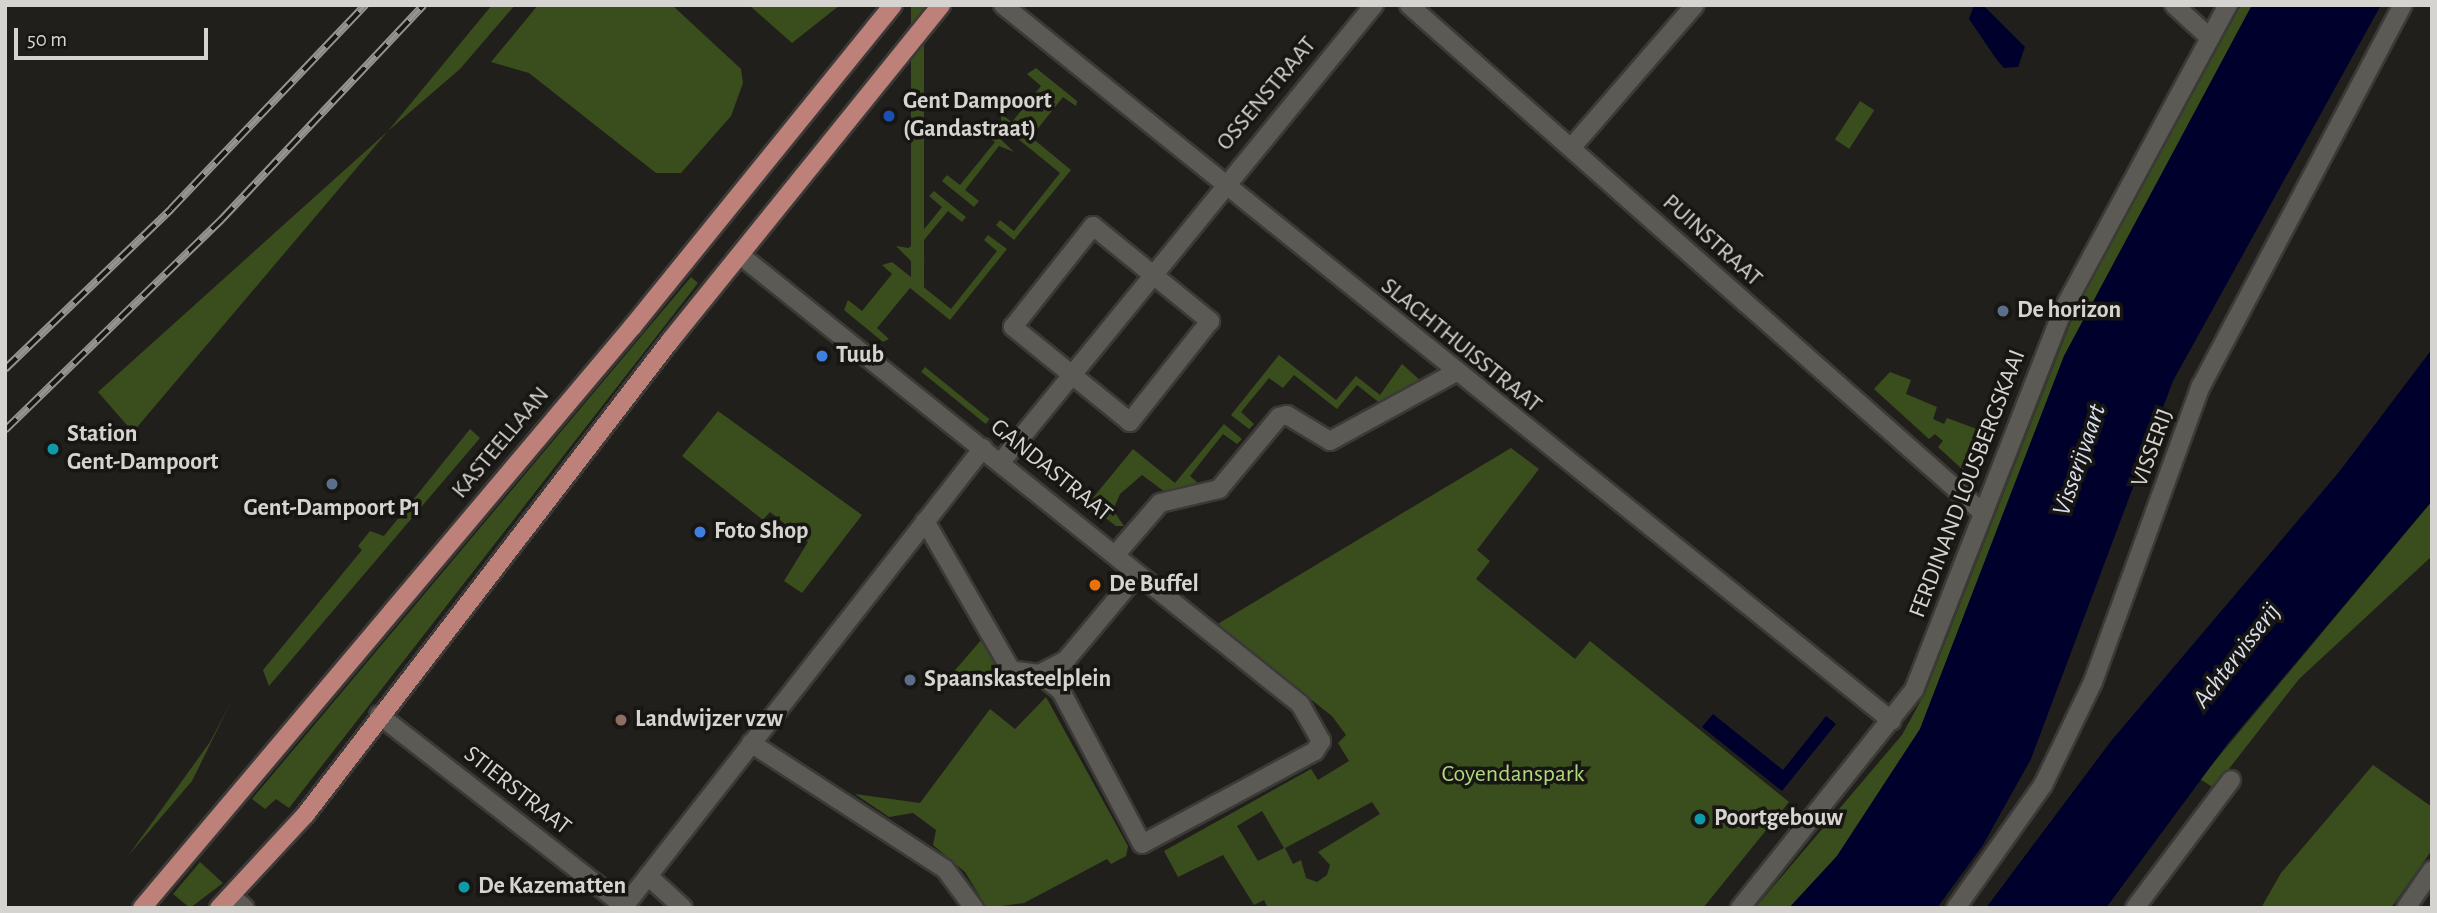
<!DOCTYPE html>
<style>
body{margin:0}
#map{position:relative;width:2437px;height:913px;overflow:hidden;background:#211f1b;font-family:"Alegreya Sans",sans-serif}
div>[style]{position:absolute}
.green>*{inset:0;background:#394e1c;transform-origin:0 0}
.water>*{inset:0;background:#00002d}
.roads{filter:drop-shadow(2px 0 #3b3a37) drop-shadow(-2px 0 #3b3a37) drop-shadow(0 2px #3b3a37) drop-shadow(0 -2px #3b3a37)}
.street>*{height:18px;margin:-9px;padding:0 9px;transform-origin:9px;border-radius:9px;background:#5c5a55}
.primary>*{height:18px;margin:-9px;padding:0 9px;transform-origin:9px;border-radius:9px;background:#be8179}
.rail>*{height:8px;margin-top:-4px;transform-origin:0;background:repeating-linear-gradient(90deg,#181612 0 16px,#959490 0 32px);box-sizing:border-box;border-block:2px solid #959490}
.dots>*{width:19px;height:19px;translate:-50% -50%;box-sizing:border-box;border:4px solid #181612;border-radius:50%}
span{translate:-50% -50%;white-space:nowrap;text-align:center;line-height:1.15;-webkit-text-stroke:7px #181612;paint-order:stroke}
.street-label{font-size:24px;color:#d5d4d1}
.poi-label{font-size:24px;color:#d5d4d1;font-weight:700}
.left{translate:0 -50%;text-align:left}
.park-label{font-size:24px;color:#b0d87f}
.water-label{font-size:26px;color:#d8e0f1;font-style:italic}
.frame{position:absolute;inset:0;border:7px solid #d5d4d1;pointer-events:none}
.scale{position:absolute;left:14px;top:28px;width:194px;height:32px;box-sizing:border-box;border:4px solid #d5d4d1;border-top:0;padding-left:9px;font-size:21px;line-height:24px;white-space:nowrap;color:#d5d4d1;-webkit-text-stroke:5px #181612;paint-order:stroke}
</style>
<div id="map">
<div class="green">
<div style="clip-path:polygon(492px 5px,515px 5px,460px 69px,388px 131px,133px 432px,98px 392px,388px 131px)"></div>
<div style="clip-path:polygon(538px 5px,672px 5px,741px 69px,743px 83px,731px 116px,681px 173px,656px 173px,529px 73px,491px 62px)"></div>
<div style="clip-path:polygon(749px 5px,840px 5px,792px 43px)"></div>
<div style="left:911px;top:5px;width:13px;height:283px"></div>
<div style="clip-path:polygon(2241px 5px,2252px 5px,2064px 356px,1920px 729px,1837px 856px,1789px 908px,1755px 908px,1902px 735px,1926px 691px,2076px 309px)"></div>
<div style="clip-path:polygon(1036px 68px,1077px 101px,1076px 106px,1063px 97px,1031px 137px,1071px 170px,1014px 240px,996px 225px,1000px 220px,1014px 231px,1060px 173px,1001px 125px,1001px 114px,1012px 122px,1041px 86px,1027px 74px)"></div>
<div style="left:1860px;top:101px;width:17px;height:46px;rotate:33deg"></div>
<div style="clip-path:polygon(992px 131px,1014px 152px,999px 146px,965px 190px,979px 201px,974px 207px,942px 181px,947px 175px,960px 185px,995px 142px,985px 134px)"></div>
<div style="clip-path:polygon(934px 191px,966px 217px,962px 222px,948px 211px,914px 252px,925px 261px,916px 266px,896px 246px,909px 248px,942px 207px,929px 196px)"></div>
<div style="clip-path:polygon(988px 235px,1007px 249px,950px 320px,910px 288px,877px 328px,889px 339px,883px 342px,844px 310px,848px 300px,862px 311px,892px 274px,882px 265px,892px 262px,951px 309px,997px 251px,984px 240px)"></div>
<div style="clip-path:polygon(691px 277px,698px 283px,289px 808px,276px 799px,265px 809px,252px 799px)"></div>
<div style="clip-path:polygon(1279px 355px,1336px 400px,1356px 376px,1380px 395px,1402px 364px,1421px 381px,1381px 404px,1357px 385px,1337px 409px,1294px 375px,1283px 388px,1269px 378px,1241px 412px,1254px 424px,1249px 429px,1231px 415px)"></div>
<div style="left:925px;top:367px;width:83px;height:6px;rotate:39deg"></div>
<div style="clip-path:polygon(1890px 372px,1911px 380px,1906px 394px,1937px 407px,1933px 419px,1944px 424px,1947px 418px,1985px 432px,1972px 466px,1962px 469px,1938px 447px,1943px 441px,1935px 434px,1929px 439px,1874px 389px)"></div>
<div style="clip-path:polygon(718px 411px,862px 515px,802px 593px,784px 581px,808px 542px,770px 512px,763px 520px,682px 456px)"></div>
<div style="clip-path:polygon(1224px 424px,1242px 439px,1237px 444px,1223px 434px,1190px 476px,1197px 482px,1192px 489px,1165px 492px,1142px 475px,1120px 494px,1113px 510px,1124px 526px,1116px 526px,1042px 469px,1046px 463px,1092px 499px,1133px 449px,1175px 483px)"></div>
<div style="clip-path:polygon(470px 429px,480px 438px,269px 686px,263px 670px,362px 550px,358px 546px,370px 531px,384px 536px)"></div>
<div style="clip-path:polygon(evenodd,1511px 448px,1539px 469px,1477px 550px,1490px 561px,1476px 579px,1575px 659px,1590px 641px,1789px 802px,1703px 908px,1268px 908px,1264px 900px,1254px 905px,1223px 855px,1178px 877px,1164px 851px,1311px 769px,1318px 780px,1349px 761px,1338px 743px,1346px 735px,1332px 716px,1216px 625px,1511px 448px,1372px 802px,1380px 814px,1318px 852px,1330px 865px,1327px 875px,1317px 882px,1306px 878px,1301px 860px,1293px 864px,1285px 848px,1372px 802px,1511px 448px,1262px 811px,1284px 848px,1258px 861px,1237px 826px,1262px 811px)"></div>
<div style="clip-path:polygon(2432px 501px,2432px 556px,2299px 679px,2214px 788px,2200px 779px)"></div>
<div style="clip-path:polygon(982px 639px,1009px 685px,950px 676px)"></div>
<div style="clip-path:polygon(1046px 697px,1128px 846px,1126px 856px,1111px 864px,1107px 859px,1024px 903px,987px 908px,965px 872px,933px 845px,936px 830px,913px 813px,889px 817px,855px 794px,920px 803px,990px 709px,1015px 729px)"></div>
<div style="clip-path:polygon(231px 702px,192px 781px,128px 856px,210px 742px)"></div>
<div style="clip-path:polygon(2373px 765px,2432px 807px,2432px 850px,2391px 908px,2261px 908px,2281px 873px)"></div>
<div style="clip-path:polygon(200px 862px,223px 883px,190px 908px,173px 894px)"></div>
</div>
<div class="water">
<div style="clip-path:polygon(1974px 5px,1984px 6px,2025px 47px,2018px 67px,2004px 68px,1997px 60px,1969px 19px)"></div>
<div style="clip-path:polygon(2252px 5px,2381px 5px,2173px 381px,2031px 759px,1983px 845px,1937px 908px,1789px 908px,1837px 856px,1920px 729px,2064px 356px)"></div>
<div style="clip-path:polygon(2432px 349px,2432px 501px,2228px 743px,2106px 908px,1986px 908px,2111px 741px,2339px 472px)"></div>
<div style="clip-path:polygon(1713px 714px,1783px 770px,1826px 716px,1836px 724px,1782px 791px,1702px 727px)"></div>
</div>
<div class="roads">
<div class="street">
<div style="left:1003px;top:5px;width:1141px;rotate:38.85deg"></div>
<div style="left:1409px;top:5px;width:767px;rotate:41.51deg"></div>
<div style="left:2174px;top:5px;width:49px;rotate:42.5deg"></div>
<div style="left:1571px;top:148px;width:189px;rotate:-49.1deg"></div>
<div style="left:1093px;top:226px;width:151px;rotate:39.1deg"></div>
<div style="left:1210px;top:321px;width:129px;rotate:128.4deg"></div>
<div style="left:1130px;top:422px;width:151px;rotate:-140.9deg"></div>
<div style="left:1013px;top:327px;width:129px;rotate:-51.6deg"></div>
<div style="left:740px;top:255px;width:718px;rotate:38.72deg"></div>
<div style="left:1300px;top:704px;width:43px;rotate:60.4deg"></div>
<div style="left:1321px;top:741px;width:12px;rotate:121deg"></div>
<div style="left:1315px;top:751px;width:196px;rotate:151.7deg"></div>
<div style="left:1142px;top:844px;width:173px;rotate:-117.9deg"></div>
<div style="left:1061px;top:691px;width:28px;rotate:-142deg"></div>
<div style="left:1039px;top:674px;width:28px;rotate:-172deg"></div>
<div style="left:1011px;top:670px;width:172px;rotate:-120deg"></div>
<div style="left:1001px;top:462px;width:590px;rotate:-50.78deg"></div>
<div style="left:1116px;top:554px;width:67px;rotate:-49.2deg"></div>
<div style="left:1160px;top:503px;width:61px;rotate:-13.3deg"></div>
<div style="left:1219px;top:489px;width:94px;rotate:-50.2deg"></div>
<div style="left:1279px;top:417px;width:8px;rotate:-14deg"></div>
<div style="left:1287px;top:415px;width:50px;rotate:31.2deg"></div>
<div style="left:1330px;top:441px;width:141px;rotate:-28.7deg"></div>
<div style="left:1039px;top:674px;width:29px;rotate:-27deg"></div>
<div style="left:1065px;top:661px;width:112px;rotate:-50.1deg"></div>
<div style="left:379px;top:715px;width:311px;rotate:37.9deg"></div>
<div style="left:751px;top:743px;width:231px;rotate:33deg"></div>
<div style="left:945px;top:869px;width:49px;rotate:53.4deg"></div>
<div style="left:648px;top:876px;width:47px;rotate:42.4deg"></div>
<div style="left:231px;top:896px;width:18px;rotate:41deg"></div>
<div style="left:623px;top:908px;width:584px;rotate:-51.95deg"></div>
<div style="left:1740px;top:908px;width:279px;rotate:-51.4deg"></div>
<div style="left:1914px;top:690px;width:410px;rotate:-68.6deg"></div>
<div style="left:2064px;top:308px;width:345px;rotate:-61.6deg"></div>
<div style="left:1956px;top:908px;width:151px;rotate:-54.7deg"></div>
<div style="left:2043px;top:785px;width:114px;rotate:-64.1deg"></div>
<div style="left:2093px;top:682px;width:315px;rotate:-70deg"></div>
<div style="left:2201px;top:386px;width:431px;rotate:-62.1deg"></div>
<div style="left:2135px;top:908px;width:160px;rotate:-53.1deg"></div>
<div style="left:2406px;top:908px;width:46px;rotate:-55.6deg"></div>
</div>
<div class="primary">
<div style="left:142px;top:908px;width:761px;rotate:-49.85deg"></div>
<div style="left:633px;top:326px;width:413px;rotate:-51deg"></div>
<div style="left:219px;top:908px;width:128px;rotate:-47.2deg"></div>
<div style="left:306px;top:814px;width:597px;rotate:-52.42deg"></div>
<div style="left:670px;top:341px;width:432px;rotate:-51.1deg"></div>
</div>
</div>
<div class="rail">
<div style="left:5px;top:369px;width:231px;rotate:-43.9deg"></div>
<div style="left:171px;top:209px;width:282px;rotate:-46.4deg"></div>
<div style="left:5px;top:430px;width:303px;rotate:-44.2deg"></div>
<div style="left:222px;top:219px;width:294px;rotate:-46.7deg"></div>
</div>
<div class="dots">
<div style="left:889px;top:116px;background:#1a4fb4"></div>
<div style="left:2003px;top:311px;background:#5c6f8a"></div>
<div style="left:822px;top:356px;background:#3f7fe0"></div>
<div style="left:53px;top:449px;background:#0f9aa8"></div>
<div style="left:332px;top:484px;background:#5c6f8a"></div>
<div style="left:700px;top:532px;background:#3f7fe0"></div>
<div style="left:1095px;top:585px;background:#e8710a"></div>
<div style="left:910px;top:680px;background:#5c6f8a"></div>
<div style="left:621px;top:720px;background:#8d6e63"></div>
<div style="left:1700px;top:819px;background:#0f9aa8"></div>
<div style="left:464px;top:887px;background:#0f9aa8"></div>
</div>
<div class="street-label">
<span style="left:1267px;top:94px;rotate:-50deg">OSSENSTRAAT</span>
<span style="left:1712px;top:241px;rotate:42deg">PUINSTRAAT</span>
<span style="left:1461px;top:346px;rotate:39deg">SLACHTHUISSTRAAT</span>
<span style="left:501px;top:443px;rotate:-50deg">KASTEELLAAN</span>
<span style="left:2153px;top:448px;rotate:-70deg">VISSERIJ</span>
<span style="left:1051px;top:471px;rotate:39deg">GANDASTRAAT</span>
<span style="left:1968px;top:484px;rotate:-69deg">FERDINAND LOUSBERGSKAAI</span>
<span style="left:517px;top:791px;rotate:38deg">STIERSTRAAT</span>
</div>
<div class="poi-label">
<span class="left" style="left:903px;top:116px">Gent Dampoort<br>(Gandastraat)</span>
<span class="left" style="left:2017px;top:311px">De horizon</span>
<span class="left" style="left:836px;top:356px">Tuub</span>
<span class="left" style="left:67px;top:449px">Station<br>Gent-Dampoort</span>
<span style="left:332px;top:509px">Gent-Dampoort P1</span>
<span class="left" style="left:714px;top:532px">Foto Shop</span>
<span class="left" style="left:1109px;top:585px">De Buffel</span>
<span class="left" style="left:924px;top:680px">Spaanskasteelplein</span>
<span class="left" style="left:635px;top:720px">Landwijzer vzw</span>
<span class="left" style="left:1714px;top:819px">Poortgebouw</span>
<span class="left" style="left:478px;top:887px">De Kazematten</span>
</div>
<div class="park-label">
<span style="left:1513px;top:775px">Coyendanspark</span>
</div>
<div class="water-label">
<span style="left:2080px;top:460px;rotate:-71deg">Visserijvaart</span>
<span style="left:2237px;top:656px;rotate:-52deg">Achtervisserij</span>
</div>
<div class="frame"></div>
<div class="scale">50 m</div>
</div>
